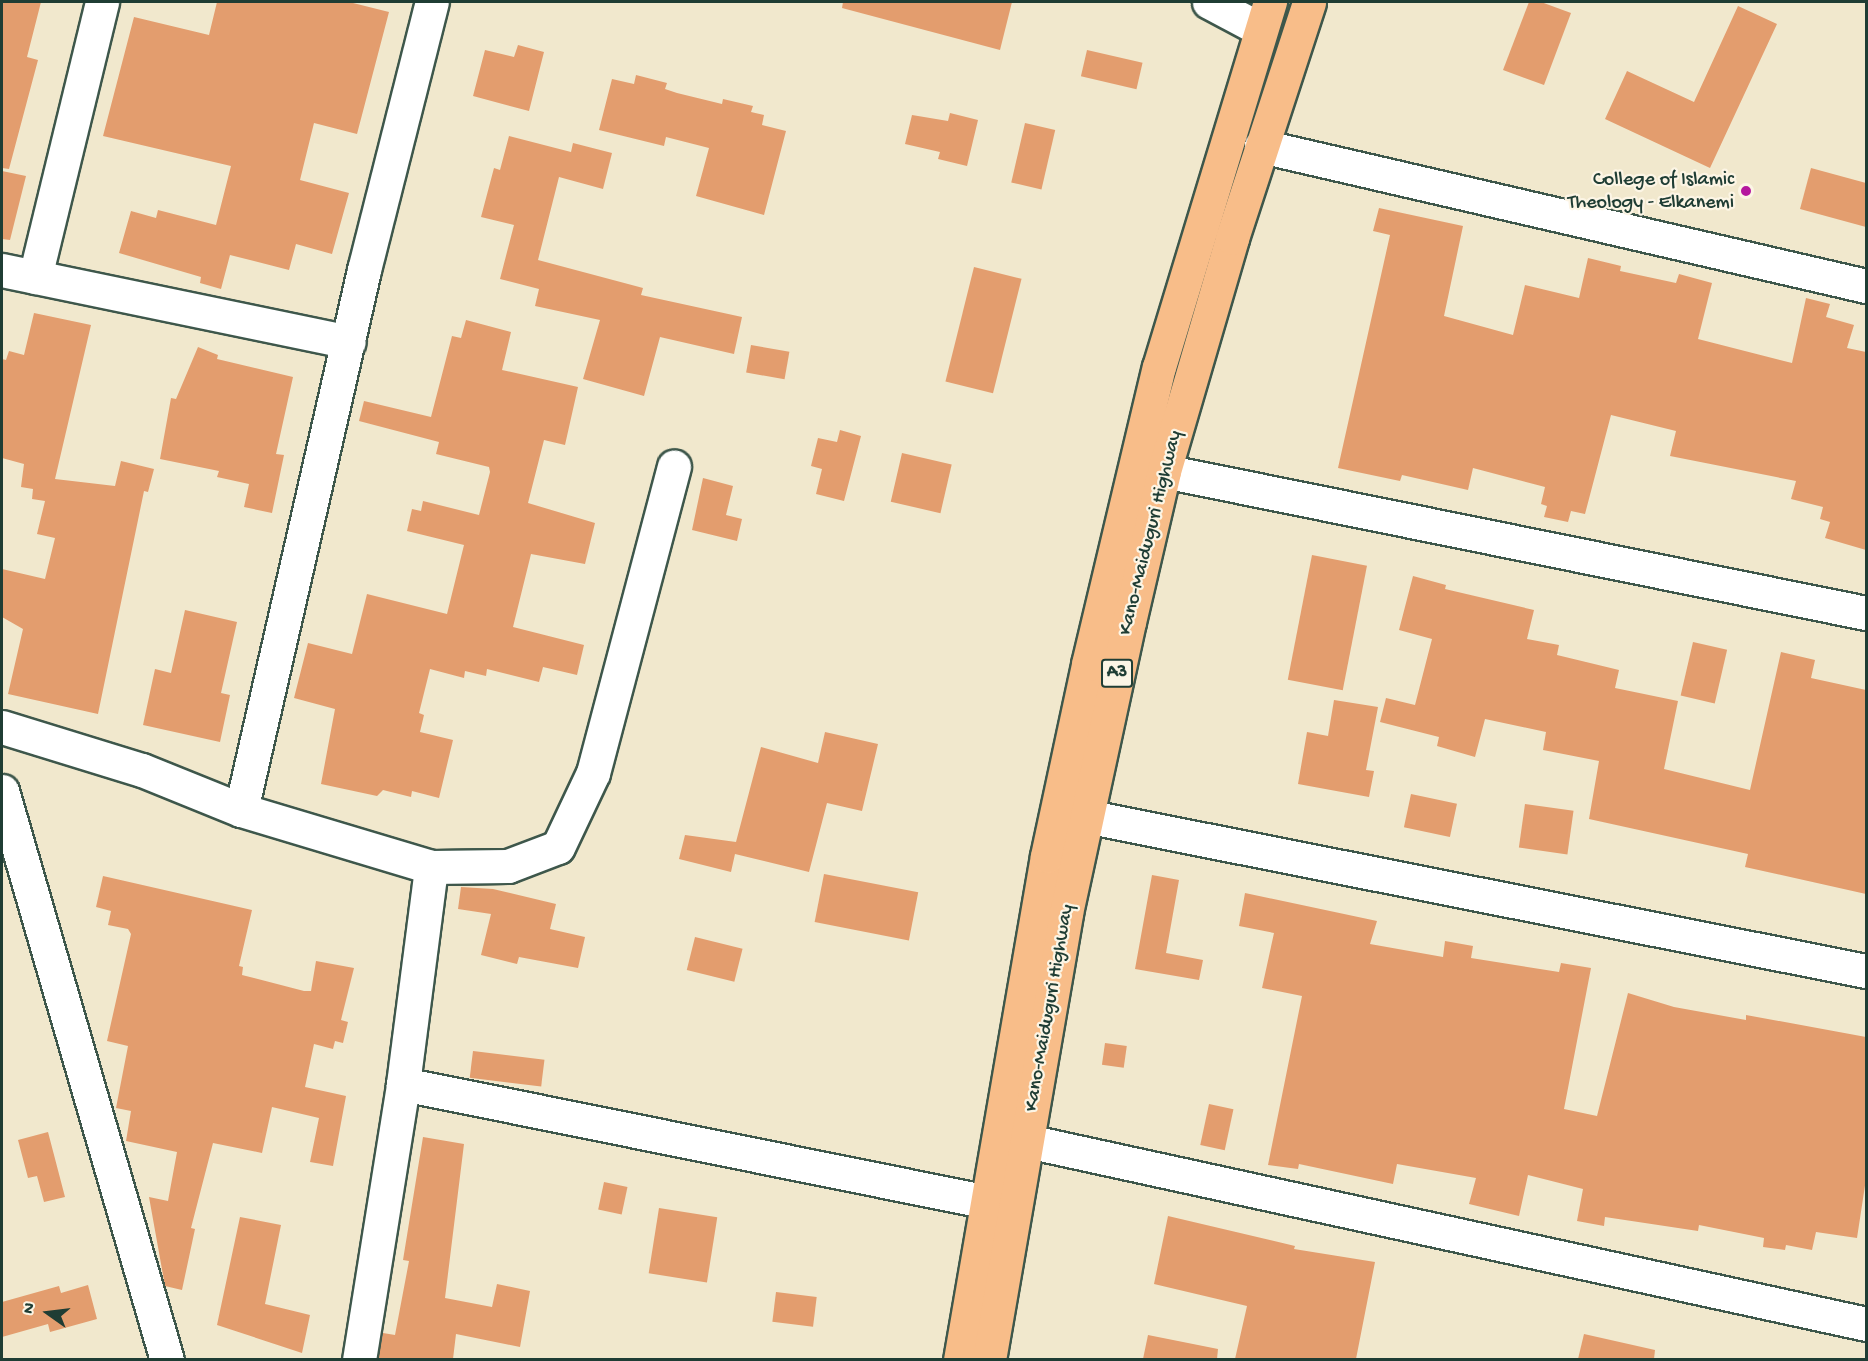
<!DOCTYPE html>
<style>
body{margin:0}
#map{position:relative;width:1868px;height:1361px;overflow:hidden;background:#f1e8cd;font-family:"Gochi Hand",sans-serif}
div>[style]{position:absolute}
.building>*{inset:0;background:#e39d6e;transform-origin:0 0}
.roads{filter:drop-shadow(2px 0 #3e574b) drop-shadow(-2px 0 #3e574b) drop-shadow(0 2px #3e574b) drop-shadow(0 -2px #3e574b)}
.minor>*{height:33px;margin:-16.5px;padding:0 16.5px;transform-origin:16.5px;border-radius:16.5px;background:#fff}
.highway>*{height:33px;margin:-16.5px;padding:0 16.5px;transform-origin:16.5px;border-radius:16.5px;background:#f8bd89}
.dots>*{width:16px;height:16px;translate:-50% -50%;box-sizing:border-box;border:3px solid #fcf5e5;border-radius:50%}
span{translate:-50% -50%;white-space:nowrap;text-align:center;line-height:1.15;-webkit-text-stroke:4.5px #fcf5e5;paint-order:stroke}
.shield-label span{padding:2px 4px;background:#fcf5e5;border:2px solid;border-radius:4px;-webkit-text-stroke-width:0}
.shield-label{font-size:18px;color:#1f3d34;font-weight:700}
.poi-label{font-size:20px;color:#1f3d34}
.right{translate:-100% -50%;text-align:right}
.street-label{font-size:20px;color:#1f3d34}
.frame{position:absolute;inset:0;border:3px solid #1f3d34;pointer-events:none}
.north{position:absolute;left:18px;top:1283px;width:60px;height:60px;-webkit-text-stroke:4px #fcf5e5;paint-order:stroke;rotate:284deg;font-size:16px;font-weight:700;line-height:24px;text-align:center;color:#1f3d34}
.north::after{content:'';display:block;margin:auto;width:21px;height:27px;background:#1f3d34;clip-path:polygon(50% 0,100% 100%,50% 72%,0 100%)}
</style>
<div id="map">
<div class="building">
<div style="clip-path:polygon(2px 2px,41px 2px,27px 57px,38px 60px,9px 169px,2px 168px)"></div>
<div style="clip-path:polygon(217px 2px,349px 2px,389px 12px,357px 134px,314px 123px,300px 180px,349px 193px,332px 254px,296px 244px,289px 270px,230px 255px,221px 289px,200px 283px,201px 277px,119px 253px,131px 211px,156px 218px,158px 210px,216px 225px,231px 166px,103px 136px,134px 17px,209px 35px)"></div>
<div style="clip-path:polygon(843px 2px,1012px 2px,1000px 50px,842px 8px)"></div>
<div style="clip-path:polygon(1529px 2px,1541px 2px,1571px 13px,1544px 85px,1503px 70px)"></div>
<div style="clip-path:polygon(1738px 6px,1777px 24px,1710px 168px,1605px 119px,1627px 71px,1694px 102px)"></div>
<div style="clip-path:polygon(518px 45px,544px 52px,529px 111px,473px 96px,485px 50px,514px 57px)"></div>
<div style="left:1087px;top:50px;width:57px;height:27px;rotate:13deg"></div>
<div style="clip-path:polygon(636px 75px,667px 83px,665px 89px,677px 93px,722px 104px,723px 99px,753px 106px,751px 112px,764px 115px,762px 125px,786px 131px,764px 215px,696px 196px,709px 148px,666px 137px,664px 146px,599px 130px,612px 79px,634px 84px)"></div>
<div style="clip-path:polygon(950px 113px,978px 120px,967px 166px,938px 159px,940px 152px,905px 144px,912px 115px,948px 121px)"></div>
<div style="left:1025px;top:123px;width:31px;height:61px;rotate:13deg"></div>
<div style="clip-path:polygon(509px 136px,571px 152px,573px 143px,612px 153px,603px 189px,559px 177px,538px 260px,643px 288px,641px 295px,742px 317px,734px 354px,660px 337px,644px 396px,583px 379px,600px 320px,535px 306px,539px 289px,500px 279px,514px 225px,481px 217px,494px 168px,500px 170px)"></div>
<div style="clip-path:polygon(1811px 168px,1866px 183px,1866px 227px,1800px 209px)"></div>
<div style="clip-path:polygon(2px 171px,26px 176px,10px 240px,2px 239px)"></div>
<div style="clip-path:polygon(1379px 208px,1463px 226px,1444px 316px,1513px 335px,1525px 285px,1579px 298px,1588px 258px,1621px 266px,1620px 271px,1676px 283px,1679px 274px,1712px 283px,1698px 339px,1792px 363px,1806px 298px,1830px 304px,1826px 317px,1854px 325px,1847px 348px,1866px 352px,1866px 550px,1825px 538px,1830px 522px,1820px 519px,1823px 507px,1791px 499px,1796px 481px,1670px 456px,1676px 431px,1611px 415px,1585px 514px,1571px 511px,1568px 522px,1544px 517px,1547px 506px,1541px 504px,1545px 487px,1473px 468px,1468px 490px,1402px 475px,1400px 481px,1338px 468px,1390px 235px,1373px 231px)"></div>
<div style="left:974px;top:267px;width:49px;height:118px;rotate:14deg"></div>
<div style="clip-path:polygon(34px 313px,91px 325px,55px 479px,115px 486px,121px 461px,154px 469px,148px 492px,144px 491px,98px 714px,8px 694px,23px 629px,2px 617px,2px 569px,45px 579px,55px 538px,37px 534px,45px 501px,32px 499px,33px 489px,21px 487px,24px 464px,2px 458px,2px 359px,6px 360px,9px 351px,24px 355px)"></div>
<div style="clip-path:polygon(466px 320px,511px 332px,502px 370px,578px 387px,565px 445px,544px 440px,528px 503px,595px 523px,585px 564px,531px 554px,513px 627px,584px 645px,577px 675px,543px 667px,539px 682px,487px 669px,486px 676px,465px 671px,464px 678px,430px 669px,419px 713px,424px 715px,420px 732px,453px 740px,439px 798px,412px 791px,411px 797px,383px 790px,377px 796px,321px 784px,335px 709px,294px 698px,308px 643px,352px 654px,367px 594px,447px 614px,464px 545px,407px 531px,412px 509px,421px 511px,423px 501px,479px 515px,490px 472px,489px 467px,436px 454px,439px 442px,359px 421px,364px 401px,431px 417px,452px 336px,461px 338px)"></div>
<div style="left:751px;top:345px;width:39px;height:28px;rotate:10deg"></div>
<div style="clip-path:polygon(198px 347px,218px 355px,217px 359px,293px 377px,276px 454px,284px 455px,272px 513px,244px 507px,249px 484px,217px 477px,219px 471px,160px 459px,171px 398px,176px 399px)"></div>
<div style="clip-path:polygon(840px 430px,861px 436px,844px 501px,816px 494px,822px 469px,811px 466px,818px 438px,837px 442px)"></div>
<div style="left:902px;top:453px;width:51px;height:50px;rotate:13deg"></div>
<div style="clip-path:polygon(703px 478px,733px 486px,726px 515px,742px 519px,737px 541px,692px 530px)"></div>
<div style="left:1312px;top:555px;width:56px;height:127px;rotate:11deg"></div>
<div style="clip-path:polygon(1413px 576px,1446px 585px,1445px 589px,1534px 610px,1527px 639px,1559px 645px,1557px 655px,1619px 670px,1615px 688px,1678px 701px,1664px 769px,1750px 790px,1781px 652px,1815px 660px,1811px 678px,1866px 690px,1866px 894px,1745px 867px,1748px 854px,1589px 819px,1599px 761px,1543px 750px,1546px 732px,1485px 719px,1475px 757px,1437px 746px,1439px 737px,1380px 722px,1386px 698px,1415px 705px,1432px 639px,1399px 630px)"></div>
<div style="clip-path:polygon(185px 610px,237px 622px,221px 693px,230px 695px,220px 742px,143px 725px,155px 669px,171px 673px)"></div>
<div style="left:1693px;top:642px;width:35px;height:55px;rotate:13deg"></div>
<div style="clip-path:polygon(1334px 700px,1378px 707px,1366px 770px,1374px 771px,1369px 797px,1298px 784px,1307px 732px,1328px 736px)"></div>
<div style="clip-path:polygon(825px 732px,878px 744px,862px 811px,827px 803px,809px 872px,735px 854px,731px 872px,679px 859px,685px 835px,736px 842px,761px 747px,818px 763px)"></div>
<div style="left:1411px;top:794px;width:47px;height:34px;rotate:12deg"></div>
<div style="left:1525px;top:804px;width:49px;height:44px;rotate:8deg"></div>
<div style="left:824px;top:874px;width:96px;height:49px;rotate:11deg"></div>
<div style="clip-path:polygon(1152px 875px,1179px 880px,1166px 953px,1203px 960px,1199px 980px,1135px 969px)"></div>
<div style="clip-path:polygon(103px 876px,252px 910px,239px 966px,243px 967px,242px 975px,304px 991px,311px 991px,316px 961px,354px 968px,341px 1020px,348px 1022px,343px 1043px,335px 1041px,333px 1049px,314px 1044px,305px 1087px,346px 1096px,333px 1166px,310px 1162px,319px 1118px,272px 1107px,262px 1153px,213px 1143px,191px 1228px,195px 1229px,182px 1290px,165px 1286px,149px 1197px,168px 1201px,177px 1152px,126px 1141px,131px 1111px,116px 1108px,128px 1046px,107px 1041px,131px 934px,128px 929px,108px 925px,111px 911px,96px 907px)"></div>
<div style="clip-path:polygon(461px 887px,493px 889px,556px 904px,550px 929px,585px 937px,578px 968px,519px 957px,517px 964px,481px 955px,491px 914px,458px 909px)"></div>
<div style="clip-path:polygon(1245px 893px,1377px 921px,1370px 944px,1443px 957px,1445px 941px,1473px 946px,1471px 958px,1559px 972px,1561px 963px,1591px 968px,1564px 1109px,1597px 1116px,1628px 993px,1674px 1007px,1746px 1020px,1746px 1015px,1866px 1037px,1866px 1179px,1857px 1238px,1816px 1232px,1812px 1250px,1786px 1245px,1785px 1250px,1763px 1247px,1764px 1238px,1699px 1225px,1698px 1231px,1605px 1217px,1604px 1226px,1577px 1221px,1583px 1189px,1528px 1175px,1519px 1216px,1469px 1204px,1476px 1178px,1397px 1164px,1393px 1184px,1299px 1164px,1298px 1169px,1268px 1165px,1302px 996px,1262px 988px,1274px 933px,1239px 926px)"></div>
<div style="left:695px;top:937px;width:49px;height:34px;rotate:14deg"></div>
<div style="left:1105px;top:1043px;width:22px;height:22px;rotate:8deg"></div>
<div style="left:473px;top:1051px;width:72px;height:27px;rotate:7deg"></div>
<div style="left:1209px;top:1104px;width:25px;height:42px;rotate:12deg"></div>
<div style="clip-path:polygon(48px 1132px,65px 1197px,44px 1202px,37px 1176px,28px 1178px,18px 1140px)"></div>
<div style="clip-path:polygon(423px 1137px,464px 1144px,445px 1298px,492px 1307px,497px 1284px,530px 1291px,520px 1347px,456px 1334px,453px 1359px,378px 1359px,383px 1333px,395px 1335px,409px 1261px,403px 1260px)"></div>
<div style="left:604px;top:1182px;width:24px;height:28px;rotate:12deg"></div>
<div style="left:659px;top:1208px;width:59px;height:66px;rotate:9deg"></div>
<div style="clip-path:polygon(1168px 1216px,1295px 1246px,1294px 1249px,1375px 1262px,1356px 1359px,1235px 1359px,1247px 1306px,1154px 1284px)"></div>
<div style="clip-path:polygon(240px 1217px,281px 1225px,265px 1304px,310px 1315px,302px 1353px,217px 1325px)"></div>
<div style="clip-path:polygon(88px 1285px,97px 1319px,50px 1332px,48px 1324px,2px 1337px,2px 1302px,59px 1286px,61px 1293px)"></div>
<div style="left:776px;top:1292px;width:41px;height:30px;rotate:7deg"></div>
<div style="clip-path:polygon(1584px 1334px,1655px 1350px,1654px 1359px,1578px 1359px)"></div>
<div style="clip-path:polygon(1148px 1335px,1218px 1349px,1217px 1359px,1143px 1359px)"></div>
</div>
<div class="roads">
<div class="minor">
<div style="left:1209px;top:2px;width:58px;rotate:27.9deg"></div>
<div style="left:1261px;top:146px;width:621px;rotate:13.03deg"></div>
<div style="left:2px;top:270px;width:354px;rotate:11.7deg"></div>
<div style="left:35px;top:277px;width:283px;rotate:-76.3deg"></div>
<div style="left:1164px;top:471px;width:716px;rotate:11.44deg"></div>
<div style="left:2px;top:727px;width:146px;rotate:17.1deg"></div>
<div style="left:142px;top:770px;width:107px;rotate:22deg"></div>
<div style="left:241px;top:810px;width:198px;rotate:16.7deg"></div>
<div style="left:431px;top:867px;width:77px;rotate:-0.7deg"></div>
<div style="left:508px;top:866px;width:53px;rotate:-20.8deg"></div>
<div style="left:558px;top:847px;width:82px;rotate:-64.7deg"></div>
<div style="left:593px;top:773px;width:317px;rotate:-75.2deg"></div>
<div style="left:2px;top:791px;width:592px;rotate:73.83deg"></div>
<div style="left:241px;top:810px;width:554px;rotate:-77.17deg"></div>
<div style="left:364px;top:270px;width:276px;rotate:-75.8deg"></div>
<div style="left:1085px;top:816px;width:796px;rotate:11.23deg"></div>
<div style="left:403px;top:1084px;width:597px;rotate:11.4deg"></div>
<div style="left:1027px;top:1141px;width:859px;rotate:12.3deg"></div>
<div style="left:359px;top:1360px;width:279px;rotate:-80.9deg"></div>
<div style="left:403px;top:1084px;width:219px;rotate:-82.6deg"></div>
</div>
<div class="highway">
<div style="left:960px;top:1360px;width:511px;rotate:-80.21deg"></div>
<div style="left:1047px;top:856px;width:196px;rotate:-77.9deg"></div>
<div style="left:1088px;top:664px;width:305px;rotate:-76.6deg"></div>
<div style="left:1159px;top:367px;width:382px;rotate:-73.1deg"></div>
<div style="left:989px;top:1360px;width:454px;rotate:-80.2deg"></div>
<div style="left:1066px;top:913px;width:298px;rotate:-77.8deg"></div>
<div style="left:1129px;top:622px;width:155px;rotate:-76.9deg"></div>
<div style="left:1164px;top:471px;width:243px;rotate:-73.7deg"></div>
<div style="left:1232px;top:238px;width:248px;rotate:-71.9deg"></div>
</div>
</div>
<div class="dots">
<div style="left:1746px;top:191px;background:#b5179e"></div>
</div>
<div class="shield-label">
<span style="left:1117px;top:673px">A3</span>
</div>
<div class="poi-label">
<span class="right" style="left:1734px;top:192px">College of Islamic<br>Theology - Elkanemi</span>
</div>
<div class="street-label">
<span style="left:1151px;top:533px;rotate:-76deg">Kano-Maiduguri Highway</span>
<span style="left:1050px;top:1008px;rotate:-80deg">Kano-Maiduguri Highway</span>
</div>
<div class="frame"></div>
<div class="north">N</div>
</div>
